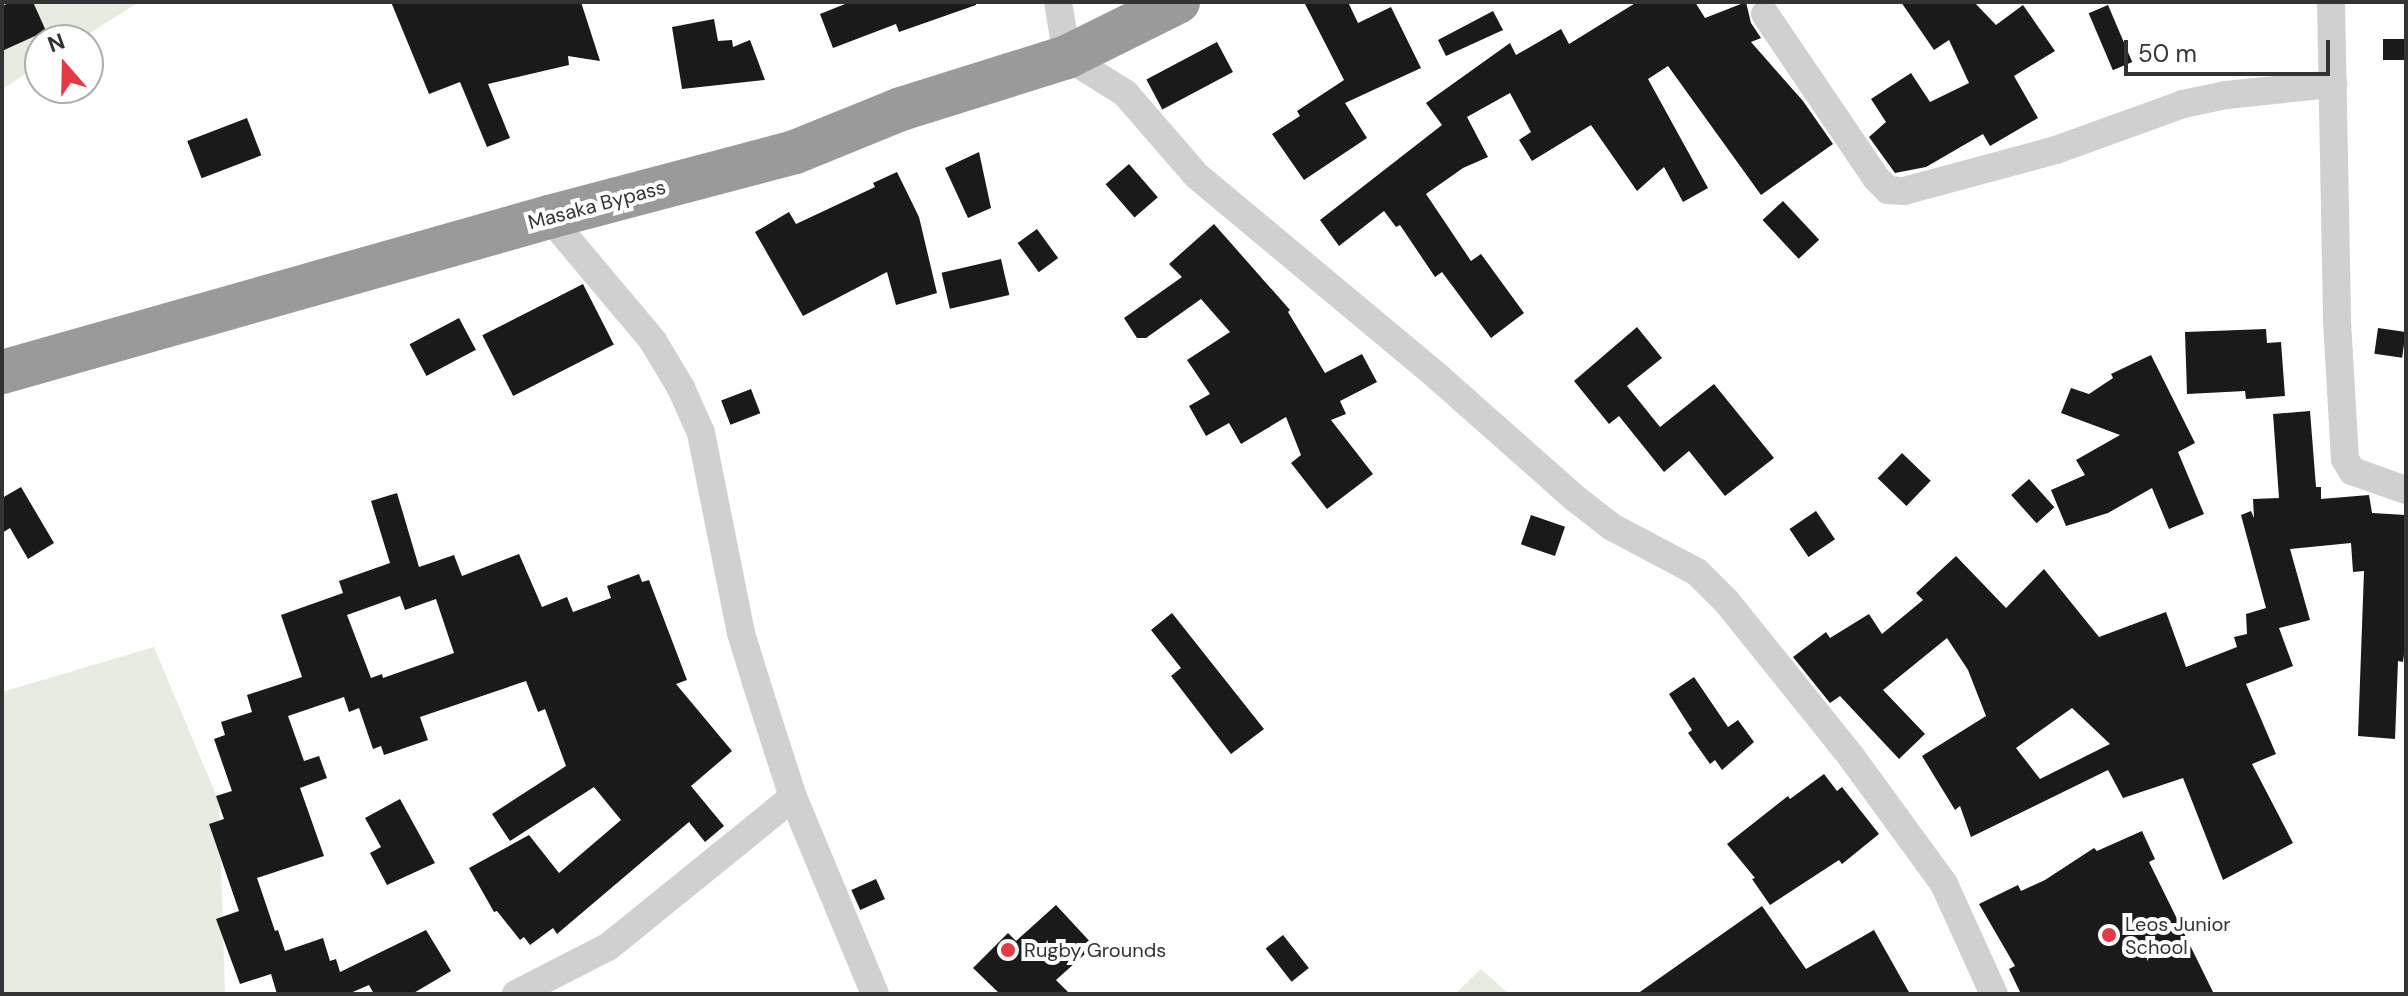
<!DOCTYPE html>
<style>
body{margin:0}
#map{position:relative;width:2408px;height:996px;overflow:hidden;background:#fff;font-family:"DM Sans",sans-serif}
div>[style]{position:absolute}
.green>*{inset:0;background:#e6ecdf}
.building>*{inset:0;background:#1a1a1a;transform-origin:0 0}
.street>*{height:28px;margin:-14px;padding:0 14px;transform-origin:14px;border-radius:14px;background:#d0d0d0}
.highway>*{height:44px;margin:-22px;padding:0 22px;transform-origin:22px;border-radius:22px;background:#9a9a9a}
.dots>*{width:22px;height:22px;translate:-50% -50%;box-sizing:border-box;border:4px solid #fff;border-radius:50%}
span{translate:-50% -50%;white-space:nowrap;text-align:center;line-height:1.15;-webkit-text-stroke:8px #fff;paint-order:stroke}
.street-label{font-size:20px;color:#333}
.poi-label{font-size:20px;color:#333}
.left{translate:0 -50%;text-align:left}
.frame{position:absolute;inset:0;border:4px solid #333;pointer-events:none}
.north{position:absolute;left:24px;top:24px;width:80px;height:80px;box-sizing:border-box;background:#fff;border:2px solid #adadad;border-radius:50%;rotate:340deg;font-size:22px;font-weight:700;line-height:32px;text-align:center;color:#333}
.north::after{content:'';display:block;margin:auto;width:28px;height:36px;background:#e63946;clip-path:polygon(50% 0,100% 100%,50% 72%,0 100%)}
.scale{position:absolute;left:2124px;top:40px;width:206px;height:36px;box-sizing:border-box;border:4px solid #333;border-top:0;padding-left:10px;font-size:24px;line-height:28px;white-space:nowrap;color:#333;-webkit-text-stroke:6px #fff;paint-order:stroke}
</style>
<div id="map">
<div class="green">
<div style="clip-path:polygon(2px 2px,139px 2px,79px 40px,40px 40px,40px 65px,2px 89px)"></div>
<div style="clip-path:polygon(154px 647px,219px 802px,225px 994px,2px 994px,2px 692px)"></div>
<div style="clip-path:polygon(1481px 969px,1509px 994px,1455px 994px)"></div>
</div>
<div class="building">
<div style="clip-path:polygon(11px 2px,33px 2px,46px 31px,2px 51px,2px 6px)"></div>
<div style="clip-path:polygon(391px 2px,581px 2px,600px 61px,568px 56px,569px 65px,488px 84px,510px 138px,487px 147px,460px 82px,429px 94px)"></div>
<div style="clip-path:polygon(850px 2px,976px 2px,976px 5px,899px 32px,896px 24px,833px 48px,820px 14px)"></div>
<div style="clip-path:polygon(1304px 2px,1348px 2px,1358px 23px,1391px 7px,1421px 68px,1345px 103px,1367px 138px,1304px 180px,1272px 134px,1300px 116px,1297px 111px,1344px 80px)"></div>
<div style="clip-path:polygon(1637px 2px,1695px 2px,1705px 18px,1746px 2px,1751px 23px,1761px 38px,1751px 42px,1803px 101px,1833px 144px,1761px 195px,1668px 66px,1648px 79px,1708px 188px,1683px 202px,1664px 167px,1637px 191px,1591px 125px,1532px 161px,1519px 140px,1531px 132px,1510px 93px,1467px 117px,1488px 157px,1463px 168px,1426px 194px,1471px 261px,1481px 254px,1524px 313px,1491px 338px,1442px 272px,1435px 277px,1400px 225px,1396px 227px,1384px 211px,1339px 246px,1320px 220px,1442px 125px,1426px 103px,1510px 43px,1516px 55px,1561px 29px,1569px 44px)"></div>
<div style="clip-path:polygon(1901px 2px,1974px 2px,1996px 25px,2023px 5px,2055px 51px,2014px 76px,2038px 118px,1990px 146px,1983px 134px,1926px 167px,1895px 173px,1869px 137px,1886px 122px,1871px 99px,1911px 73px,1930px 102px,1969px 83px,1949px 40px,1934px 50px)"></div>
<div style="left:2108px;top:5px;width:62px;height:21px;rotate:67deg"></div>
<div style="clip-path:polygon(1493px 11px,1503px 30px,1446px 56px,1438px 40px)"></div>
<div style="clip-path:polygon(714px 19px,718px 41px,732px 40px,733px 47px,750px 40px,765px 80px,682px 89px,672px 27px)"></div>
<div style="left:2406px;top:39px;width:21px;height:23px;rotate:90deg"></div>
<div style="left:1217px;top:42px;width:34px;height:80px;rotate:62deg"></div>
<div style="left:247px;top:118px;width:40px;height:64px;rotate:69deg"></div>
<div style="clip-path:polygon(979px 152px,991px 208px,968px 218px,945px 168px)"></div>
<div style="left:1129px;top:164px;width:44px;height:31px;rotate:49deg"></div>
<div style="clip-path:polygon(897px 172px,919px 217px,937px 293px,896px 305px,887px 272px,803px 316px,755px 232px,789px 212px,796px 224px,875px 187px,873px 183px)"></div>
<div style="left:1783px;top:201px;width:53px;height:28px;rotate:47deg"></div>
<div style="clip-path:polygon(1214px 224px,1290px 310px,1288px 312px,1325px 373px,1362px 354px,1377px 382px,1340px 401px,1346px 414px,1331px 420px,1373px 474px,1327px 509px,1291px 463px,1301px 455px,1286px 417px,1241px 444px,1229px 423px,1206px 436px,1189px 406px,1210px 394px,1187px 360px,1230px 332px,1201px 299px,1146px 338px,1137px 338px,1124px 318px,1182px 277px,1169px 264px)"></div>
<div style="left:1037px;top:229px;width:36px;height:24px;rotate:54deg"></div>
<div style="left:1001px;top:259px;width:37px;height:61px;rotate:77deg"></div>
<div style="left:583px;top:284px;width:68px;height:113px;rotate:63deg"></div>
<div style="left:459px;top:318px;width:36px;height:56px;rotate:62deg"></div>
<div style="clip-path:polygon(1637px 327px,1662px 358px,1627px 386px,1660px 427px,1714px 384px,1774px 458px,1725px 496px,1689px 451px,1664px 472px,1619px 416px,1609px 424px,1574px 381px)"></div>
<div style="left:2378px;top:328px;width:28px;height:26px;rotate:8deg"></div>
<div style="clip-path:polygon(2266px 329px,2267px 343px,2281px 342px,2285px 396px,2246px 399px,2245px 391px,2187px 394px,2185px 332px)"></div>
<div style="clip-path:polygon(2151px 355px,2195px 443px,2178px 452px,2204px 514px,2169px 529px,2152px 488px,2108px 513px,2066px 526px,2051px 490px,2085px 475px,2076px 460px,2120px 435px,2061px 413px,2071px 388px,2089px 394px,2113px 378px,2111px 374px)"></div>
<div style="left:751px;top:389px;width:26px;height:32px;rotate:69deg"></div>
<div style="clip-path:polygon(evenodd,2310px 411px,2316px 487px,2321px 487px,2321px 499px,2369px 495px,2372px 513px,2406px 515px,2406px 640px,2403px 662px,2398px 661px,2395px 739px,2358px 736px,2364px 571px,2353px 572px,2351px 543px,2290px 549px,2310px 620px,2279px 628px,2293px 666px,2246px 684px,2276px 754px,2252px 764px,2293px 843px,2223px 880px,2183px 778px,2123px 798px,2108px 770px,1971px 837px,1960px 806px,1955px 810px,1922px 756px,1986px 716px,1968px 670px,1947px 638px,1883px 690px,1925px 734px,1899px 759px,1840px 696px,1830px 703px,1793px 657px,1826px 632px,1830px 638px,1869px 614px,1882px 634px,1923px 600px,1916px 593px,1956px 556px,2006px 608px,2044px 569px,2099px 637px,2166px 612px,2186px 667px,2237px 647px,2234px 637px,2247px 634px,2246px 614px,2266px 608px,2241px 515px,2251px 511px,2254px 518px,2253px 499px,2279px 498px,2273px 414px,2310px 411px,2072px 708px,2110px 744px,2040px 779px,2016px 748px,2072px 708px)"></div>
<div style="left:1902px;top:453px;width:40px;height:35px;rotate:44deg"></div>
<div style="left:2029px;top:479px;width:38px;height:24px;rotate:48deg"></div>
<div style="clip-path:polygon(21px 487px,54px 543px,28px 559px,10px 528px,2px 533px,2px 498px)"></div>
<div style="clip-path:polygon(evenodd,397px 493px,419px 567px,454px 555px,462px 576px,519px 554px,542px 607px,567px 597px,573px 612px,611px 598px,607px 586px,639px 574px,642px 582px,649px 580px,687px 680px,676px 684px,732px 751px,691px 786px,724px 826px,705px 842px,689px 822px,557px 934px,553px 928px,530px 945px,524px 937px,520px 940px,497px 911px,494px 912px,469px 868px,529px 835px,559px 873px,621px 820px,594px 787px,510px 841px,492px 814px,566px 766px,545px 709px,538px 712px,526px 681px,420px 717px,428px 740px,384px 755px,381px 746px,373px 749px,359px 708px,349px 712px,344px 697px,288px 716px,304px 761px,319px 756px,327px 778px,300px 788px,324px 856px,257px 878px,275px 931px,278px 930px,285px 951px,323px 938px,330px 961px,336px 959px,340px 972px,426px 930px,451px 971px,412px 994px,374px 994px,369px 985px,348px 994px,277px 994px,271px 974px,240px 984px,216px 919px,239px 911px,209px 824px,224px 819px,216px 796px,232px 791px,214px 739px,225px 735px,221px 722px,252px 712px,247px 695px,302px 677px,281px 615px,343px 593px,339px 581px,390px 563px,371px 501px,397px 493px,400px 596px,405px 610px,436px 599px,454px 653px,383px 678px,382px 674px,371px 678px,347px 615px,400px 596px)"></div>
<div style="left:1816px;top:511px;width:34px;height:32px;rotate:56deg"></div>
<div style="left:1531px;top:515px;width:36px;height:31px;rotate:19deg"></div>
<div style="clip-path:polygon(1172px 613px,1264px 729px,1231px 754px,1171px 676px,1181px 668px,1151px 630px)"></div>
<div style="clip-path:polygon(1694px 677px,1728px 727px,1738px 720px,1754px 742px,1722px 770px,1715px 760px,1710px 764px,1688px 733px,1692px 730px,1669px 694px)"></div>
<div style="clip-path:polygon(1824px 774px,1837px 791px,1842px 787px,1879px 834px,1842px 864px,1839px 860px,1770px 905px,1752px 879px,1755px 878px,1727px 844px,1788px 796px,1790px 799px)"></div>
<div style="clip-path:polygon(400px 799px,435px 863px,387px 885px,370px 853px,381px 847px,365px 818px)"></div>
<div style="clip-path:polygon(2142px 831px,2155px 859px,2149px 862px,2214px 994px,2021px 994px,2009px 969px,2015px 966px,1979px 904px,2018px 885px,2021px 891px,2045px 880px,2094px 848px,2097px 851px)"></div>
<div style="left:876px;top:879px;width:22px;height:27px;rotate:66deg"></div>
<div style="clip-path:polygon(1056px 905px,1094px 946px,1056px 980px,1070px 994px,1000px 994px,973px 968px,1008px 933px,1016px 941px)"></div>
<div style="clip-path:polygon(1762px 906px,1806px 969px,1874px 930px,1910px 994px,1637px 994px)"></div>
<div style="left:1283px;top:935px;width:42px;height:22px;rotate:52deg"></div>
</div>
<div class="street">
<div style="left:1058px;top:2px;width:56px;rotate:80.7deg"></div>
<div style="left:1067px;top:57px;width:68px;rotate:31.8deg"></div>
<div style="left:1125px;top:93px;width:110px;rotate:49.1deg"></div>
<div style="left:1197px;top:176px;width:314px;rotate:39.8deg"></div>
<div style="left:1438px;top:377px;width:184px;rotate:41.5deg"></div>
<div style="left:1576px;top:499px;width:46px;rotate:37.9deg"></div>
<div style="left:1612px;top:527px;width:96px;rotate:27.9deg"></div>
<div style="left:1697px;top:572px;width:42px;rotate:45deg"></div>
<div style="left:1727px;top:602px;width:196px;rotate:51.2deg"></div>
<div style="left:1850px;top:755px;width:160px;rotate:53.9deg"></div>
<div style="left:1944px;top:884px;width:121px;rotate:65.6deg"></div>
<div style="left:2331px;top:2px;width:319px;rotate:88.9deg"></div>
<div style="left:2337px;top:321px;width:138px;rotate:86.7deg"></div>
<div style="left:2345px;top:459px;width:14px;rotate:60deg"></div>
<div style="left:2352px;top:471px;width:57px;rotate:19.4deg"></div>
<div style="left:1765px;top:14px;width:198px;rotate:55.9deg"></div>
<div style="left:1876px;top:178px;width:17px;rotate:45deg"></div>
<div style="left:1888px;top:190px;width:16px;rotate:4deg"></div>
<div style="left:1904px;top:191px;width:157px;rotate:-15.1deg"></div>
<div style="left:2056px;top:150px;width:135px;rotate:-19.9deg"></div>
<div style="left:2183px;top:104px;width:44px;rotate:-11.8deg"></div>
<div style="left:2226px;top:95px;width:108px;rotate:-5.9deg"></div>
<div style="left:549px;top:217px;width:162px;rotate:50deg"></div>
<div style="left:653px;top:341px;width:55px;rotate:59.2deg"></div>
<div style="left:681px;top:388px;width:49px;rotate:66deg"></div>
<div style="left:701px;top:433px;width:204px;rotate:78.7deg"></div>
<div style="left:741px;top:633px;width:51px;rotate:73deg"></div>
<div style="left:756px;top:682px;width:121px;rotate:72.2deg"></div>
<div style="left:793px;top:797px;width:213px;rotate:67.4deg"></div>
<div style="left:516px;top:994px;width:103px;rotate:-27.1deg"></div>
<div style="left:608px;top:947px;width:238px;rotate:-39deg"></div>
</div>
<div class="highway">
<div style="left:2px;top:372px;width:569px;rotate:-15.82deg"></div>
<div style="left:549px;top:217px;width:254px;rotate:-14.8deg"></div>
<div style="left:795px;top:152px;width:114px;rotate:-22.1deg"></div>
<div style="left:901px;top:109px;width:174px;rotate:-17.4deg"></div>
<div style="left:1067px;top:57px;width:124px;rotate:-26.4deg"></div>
</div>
<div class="dots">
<div style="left:2109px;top:935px;background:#e63946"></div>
<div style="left:1008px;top:950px;background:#e63946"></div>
</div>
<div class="street-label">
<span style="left:597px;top:205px;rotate:-15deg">Masaka Bypass</span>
</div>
<div class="poi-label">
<span class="left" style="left:2125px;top:936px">Leos Junior<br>School</span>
<span class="left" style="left:1024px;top:950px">Rugby Grounds</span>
</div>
<div class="frame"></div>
<div class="north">N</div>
<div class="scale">50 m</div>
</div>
